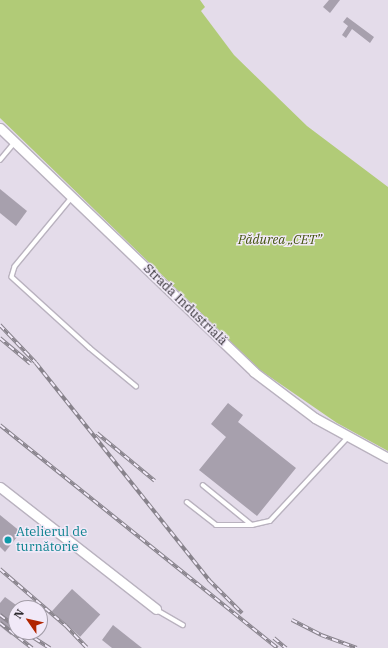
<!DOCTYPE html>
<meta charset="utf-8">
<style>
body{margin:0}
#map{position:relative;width:388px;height:648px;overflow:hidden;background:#e4dcea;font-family:"IBM Plex Serif",serif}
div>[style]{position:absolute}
.green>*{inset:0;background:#b1cb77}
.building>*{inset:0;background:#a7a0ad;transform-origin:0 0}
.roads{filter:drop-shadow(1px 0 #b9b2bf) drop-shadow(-1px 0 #b9b2bf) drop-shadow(0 1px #b9b2bf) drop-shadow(0 -1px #b9b2bf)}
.service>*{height:3.5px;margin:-1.75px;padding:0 1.75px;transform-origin:1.75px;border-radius:1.75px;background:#fff}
.tertiary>*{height:9px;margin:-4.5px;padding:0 4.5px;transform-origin:4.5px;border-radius:4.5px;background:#fff}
.rail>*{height:3.5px;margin-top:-1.75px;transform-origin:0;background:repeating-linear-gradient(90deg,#f1e9f8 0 6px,#88838c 0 12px);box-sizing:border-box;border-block:1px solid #88838c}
.dots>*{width:11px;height:11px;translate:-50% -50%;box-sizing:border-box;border:2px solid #f1e9f8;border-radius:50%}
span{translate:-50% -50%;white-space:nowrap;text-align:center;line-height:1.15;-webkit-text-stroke:3px #f1e9f8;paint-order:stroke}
.park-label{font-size:13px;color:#42530c;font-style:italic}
.street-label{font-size:13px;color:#2e2b30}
.culture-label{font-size:13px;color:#0d838f}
.left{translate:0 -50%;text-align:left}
.north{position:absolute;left:8px;top:600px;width:40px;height:40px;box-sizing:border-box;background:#f1e9f8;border:1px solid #a39da8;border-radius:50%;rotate:304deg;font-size:11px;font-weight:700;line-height:16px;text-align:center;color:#2e2b30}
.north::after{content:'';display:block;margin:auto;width:14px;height:18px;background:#b12600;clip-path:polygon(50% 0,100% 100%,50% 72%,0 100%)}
</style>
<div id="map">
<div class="green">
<div style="clip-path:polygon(0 0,200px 0,205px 7px,201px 11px,234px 55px,307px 126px,388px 187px,388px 451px,337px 423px,260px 370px,0 118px)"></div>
</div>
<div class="building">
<div style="clip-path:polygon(329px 0,340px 0,330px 13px,323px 7px)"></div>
<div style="clip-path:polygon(347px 17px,374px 37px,370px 43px,352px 29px,346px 38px,342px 35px,348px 26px,343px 22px)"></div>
<div style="clip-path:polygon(0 189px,27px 211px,16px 226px,0 213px)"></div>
<div style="clip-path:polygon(228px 403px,243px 415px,238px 422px,296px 468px,257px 516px,199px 470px,226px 437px,211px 424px)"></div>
<div style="clip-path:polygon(0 515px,21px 532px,5px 552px,0 547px)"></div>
<div style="left:72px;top:589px;width:38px;height:30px;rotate:42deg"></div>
<div style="clip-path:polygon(5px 597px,16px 605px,16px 629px,11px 635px,0 626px,0 603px)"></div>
<div style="clip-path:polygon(113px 625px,142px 648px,112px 648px,102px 640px)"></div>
</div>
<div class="roads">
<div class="service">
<div style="left:0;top:160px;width:23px;rotate:-50deg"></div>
<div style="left:72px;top:198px;width:89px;rotate:129.6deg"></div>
<div style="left:15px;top:267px;width:10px;rotate:107deg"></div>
<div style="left:12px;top:277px;width:105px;rotate:42.3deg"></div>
<div style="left:90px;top:348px;width:60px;rotate:39.6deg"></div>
<div style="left:203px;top:485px;width:63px;rotate:39.2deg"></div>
<div style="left:187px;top:502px;width:37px;rotate:38deg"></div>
<div style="left:216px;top:525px;width:36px"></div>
<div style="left:252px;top:525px;width:18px;rotate:-13deg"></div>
<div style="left:270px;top:521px;width:113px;rotate:-47.1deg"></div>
<div style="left:157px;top:610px;width:30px;rotate:30deg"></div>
</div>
<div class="tertiary">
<div style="left:0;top:128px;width:352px;rotate:43.8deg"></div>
<div style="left:254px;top:372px;width:76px;rotate:37deg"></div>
<div style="left:315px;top:418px;width:83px;rotate:28.7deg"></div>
<div style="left:0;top:487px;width:198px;rotate:38deg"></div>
</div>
</div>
<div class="rail">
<div style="left:0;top:325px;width:52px;rotate:46.5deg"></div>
<div style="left:36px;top:363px;width:278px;rotate:51.4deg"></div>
<div style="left:209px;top:580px;width:47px;rotate:45deg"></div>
<div style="left:0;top:338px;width:40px;rotate:40deg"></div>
<div style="left:0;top:425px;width:356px;rotate:38.8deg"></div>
<div style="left:97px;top:433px;width:75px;rotate:39.6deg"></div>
<div style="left:0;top:569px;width:87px;rotate:40.8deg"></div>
<div style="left:66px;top:626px;width:30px;rotate:46deg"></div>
<div style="left:0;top:615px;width:20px;rotate:37deg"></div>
<div style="left:292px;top:620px;width:33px;rotate:27deg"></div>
<div style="left:321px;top:635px;width:38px;rotate:20deg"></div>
<div style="left:0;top:623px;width:41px;rotate:38deg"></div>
<div style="left:25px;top:632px;width:30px;rotate:33deg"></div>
<div style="left:274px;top:638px;width:16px;rotate:40deg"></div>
</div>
<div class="dots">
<div style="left:8px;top:540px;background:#0f9aa8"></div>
</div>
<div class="park-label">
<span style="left:280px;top:240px">Pădurea „CET”</span>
</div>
<div class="street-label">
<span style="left:185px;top:305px;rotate:44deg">Strada Industrială</span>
</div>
<div class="culture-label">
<span class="left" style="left:16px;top:540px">Atelierul de<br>turnătorie</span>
</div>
<div class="north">N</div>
</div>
